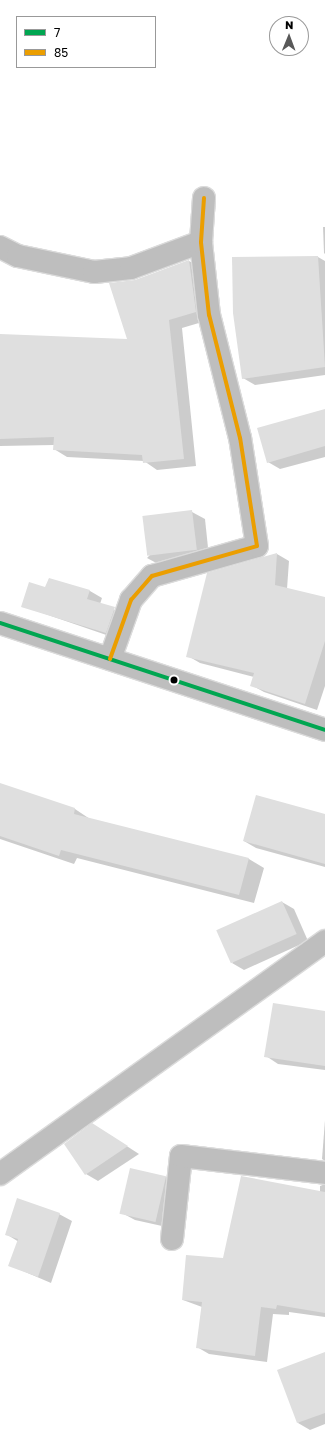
<!DOCTYPE html>
<style>
body{margin:0}
#map{position:relative;width:325px;height:1441px;overflow:hidden;background:#fff;font-family:"Golos Text",sans-serif}
div>[style]{position:absolute}
.shadow>*{inset:0;background:#0003}
.building>*{inset:0;background:#dfdfdf;transform-origin:0 0}
.roads{filter:drop-shadow(1px 0 #dbdbdb) drop-shadow(-1px 0 #dbdbdb) drop-shadow(0 1px #dbdbdb) drop-shadow(0 -1px #dbdbdb)}
.street>*{height:22px;margin:-11px;padding:0 11px;transform-origin:11px;border-radius:11px;background:#bebebe}
.primary>*{height:22px;margin:-11px;padding:0 11px;transform-origin:11px;border-radius:11px;background:#bebebe}
.bus-1>*{height:4px;margin:-2px;padding:0 2px;transform-origin:2px;border-radius:2px;background:#00a651}
.bus-2>*{height:4px;margin:-2px;padding:0 2px;transform-origin:2px;border-radius:2px;background:#eb9e00}
.dots>*{width:11px;height:11px;translate:-50% -50%;box-sizing:border-box;border:2px solid #fff;border-radius:50%}
span{translate:-50% -50%;white-space:nowrap;text-align:center;line-height:1.15;-webkit-text-stroke:3px #fff;paint-order:stroke}
.legend{position:absolute;left:16px;top:16px;width:140px;height:52px;box-sizing:border-box;background:#fff;border:1px solid #999;margin:0;padding:5px 7px;list-style:none;font-size:12px;color:#000}
.legend li{display:flex;align-items:center;gap:8px;height:20px}
.legend b{width:20px;border:1px solid #999}
.north{position:absolute;left:269px;top:16px;width:40px;height:40px;box-sizing:border-box;background:#fff;border:1px solid #999;border-radius:50%;rotate:1deg;font-size:11px;font-weight:700;line-height:16px;text-align:center;color:#000}
.north::after{content:'';display:block;margin:auto;width:14px;height:18px;background:#595959;clip-path:polygon(50% 0,100% 100%,50% 72%,0 100%)}
</style>
<div id="map">
<div class="shadow">
<div style="clip-path:polygon(323px 227px,325px 227px,325px 254px,324px 253px)"></div>
<div style="clip-path:polygon(318px 257px,325px 261px,325px 375px,255px 385px,243px 378px)"></div>
<div style="clip-path:polygon(189px 261px,202px 268px,209px 320px,182px 328px,196px 466px,157px 470px,144px 461px,67px 457px,54px 449px,54px 445px,0 446px,0 335px,128px 340px,136px 281px)"></div>
<div style="clip-path:polygon(325px 410px,325px 457px,280px 469px,268px 462px)"></div>
<div style="clip-path:polygon(192px 512px,205px 519px,209px 557px,160px 565px,147px 558px)"></div>
<div style="clip-path:polygon(277px 554px,289px 561px,287px 589px,325px 598px,325px 686px,317px 710px,264px 692px,251px 685px,254px 677px,200px 663px,188px 656px)"></div>
<div style="clip-path:polygon(49px 579px,90px 591px,102px 598px,100px 604px,127px 615px,118px 639px,22px 606px,46px 588px)"></div>
<div style="clip-path:polygon(0 784px,75px 809px,90px 819px,249px 859px,264px 868px,254px 903px,77px 858px,74px 864px,0 839px)"></div>
<div style="clip-path:polygon(325px 815px,325px 867px,256px 848px,244px 841px)"></div>
<div style="clip-path:polygon(282px 902px,294px 909px,308px 941px,244px 970px,232px 963px)"></div>
<div style="clip-path:polygon(325px 1012px,325px 1070px,278px 1064px,266px 1056px)"></div>
<div style="clip-path:polygon(325px 1120px,325px 1161px,322px 1159px)"></div>
<div style="clip-path:polygon(105px 1132px,139px 1154px,98px 1181px,86px 1174px)"></div>
<div style="clip-path:polygon(131px 1170px,166px 1177px,178px 1184px,171px 1228px,135px 1220px,122px 1213px)"></div>
<div style="clip-path:polygon(325px 1184px,325px 1238px,320px 1192px,320px 1186px)"></div>
<div style="clip-path:polygon(59px 1214px,72px 1221px,51px 1283px,9px 1265px,19px 1242px,6px 1234px)"></div>
<div style="clip-path:polygon(325px 1281px,325px 1317px,289px 1312px,289px 1315px,273px 1314px,267px 1362px,209px 1354px,197px 1347px,202px 1307px,183px 1300px)"></div>
<div style="clip-path:polygon(325px 1353px,325px 1424px,310px 1430px,298px 1423px)"></div>
</div>
<div class="building">
<div style="clip-path:polygon(318px 256px,325px 367px,242px 379px,233px 313px,232px 257px)"></div>
<div style="clip-path:polygon(189px 260px,196px 312px,169px 320px,184px 459px,143px 463px,142px 455px,53px 450px,54px 437px,0 439px,0 334px,127px 339px,109px 283px,135px 280px)"></div>
<div style="clip-path:polygon(325px 409px,325px 446px,267px 463px,257px 428px)"></div>
<div style="left:192px;top:510px;width:40px;height:50px;rotate:83deg"></div>
<div style="clip-path:polygon(277px 553px,275px 585px,325px 597px,325px 641px,305px 704px,250px 686px,254px 673px,186px 657px,207px 573px)"></div>
<div style="clip-path:polygon(49px 578px,90px 590px,87px 599px,115px 607px,106px 633px,21px 607px,29px 582px,45px 587px)"></div>
<div style="clip-path:polygon(0 783px,75px 808px,74px 814px,249px 858px,239px 895px,61px 850px,59px 856px,0 836px)"></div>
<div style="clip-path:polygon(256px 795px,325px 814px,325px 864px,243px 841px)"></div>
<div style="left:282px;top:901px;width:36px;height:72px;rotate:66deg"></div>
<div style="clip-path:polygon(273px 1003px,325px 1011px,325px 1066px,264px 1057px)"></div>
<div style="clip-path:polygon(92px 1123px,128px 1146px,85px 1175px,64px 1144px)"></div>
<div style="left:130px;top:1168px;width:37px;height:47px;rotate:13deg"></div>
<div style="clip-path:polygon(241px 1176px,325px 1192px,325px 1313px,277px 1305px,276px 1309px,261px 1307px,255px 1356px,196px 1348px,202px 1302px,182px 1300px,186px 1255px,223px 1258px)"></div>
<div style="clip-path:polygon(17px 1198px,60px 1213px,38px 1277px,8px 1266px,18px 1239px,5px 1235px)"></div>
<div style="clip-path:polygon(325px 1352px,325px 1413px,297px 1423px,277px 1370px)"></div>
</div>
<div class="roads">
<div class="street">
<div style="left:0;top:247px;width:20px;rotate:27deg"></div>
<div style="left:18px;top:256px;width:78px;rotate:11.9deg"></div>
<div style="left:94px;top:272px;width:37px;rotate:-6deg"></div>
<div style="left:131px;top:268px;width:75px;rotate:-20.4deg"></div>
<div style="left:110px;top:659px;width:63px;rotate:-70.4deg"></div>
<div style="left:131px;top:600px;width:32px;rotate:-49deg"></div>
<div style="left:152px;top:576px;width:109px;rotate:-15.9deg"></div>
<div style="left:257px;top:546px;width:109px;rotate:-98.9deg"></div>
<div style="left:240px;top:438px;width:127px;rotate:-104.1deg"></div>
<div style="left:209px;top:315px;width:73px;rotate:-96.3deg"></div>
<div style="left:201px;top:242px;width:44px;rotate:-86.1deg"></div>
<div style="left:0;top:1174px;width:400px;rotate:-35.6deg"></div>
<div style="left:172px;top:1239px;width:83px;rotate:-83.8deg"></div>
<div style="left:181px;top:1156px;width:145px;rotate:6.7deg"></div>
</div>
<div class="primary">
<div style="left:0;top:623px;width:342px;rotate:18.2deg"></div>
</div>
</div>
<div class="bus-1">
<div style="left:0;top:623px;width:342px;rotate:18.2deg"></div>
</div>
<div class="bus-2">
<div style="left:110px;top:659px;width:63px;rotate:-70.4deg"></div>
<div style="left:131px;top:600px;width:32px;rotate:-49deg"></div>
<div style="left:152px;top:576px;width:109px;rotate:-15.9deg"></div>
<div style="left:257px;top:546px;width:109px;rotate:-98.9deg"></div>
<div style="left:240px;top:438px;width:127px;rotate:-104.1deg"></div>
<div style="left:209px;top:315px;width:73px;rotate:-96.3deg"></div>
<div style="left:201px;top:242px;width:44px;rotate:-86.1deg"></div>
</div>
<div class="dots">
<div style="left:174px;top:680px;background:#000"></div>
</div>
<ul class="legend">
<li><b style="height:5px;background:#00a651"></b>7</li>
<li><b style="height:5px;background:#eb9e00"></b>85</li>
</ul>
<div class="north">N</div>
</div>
